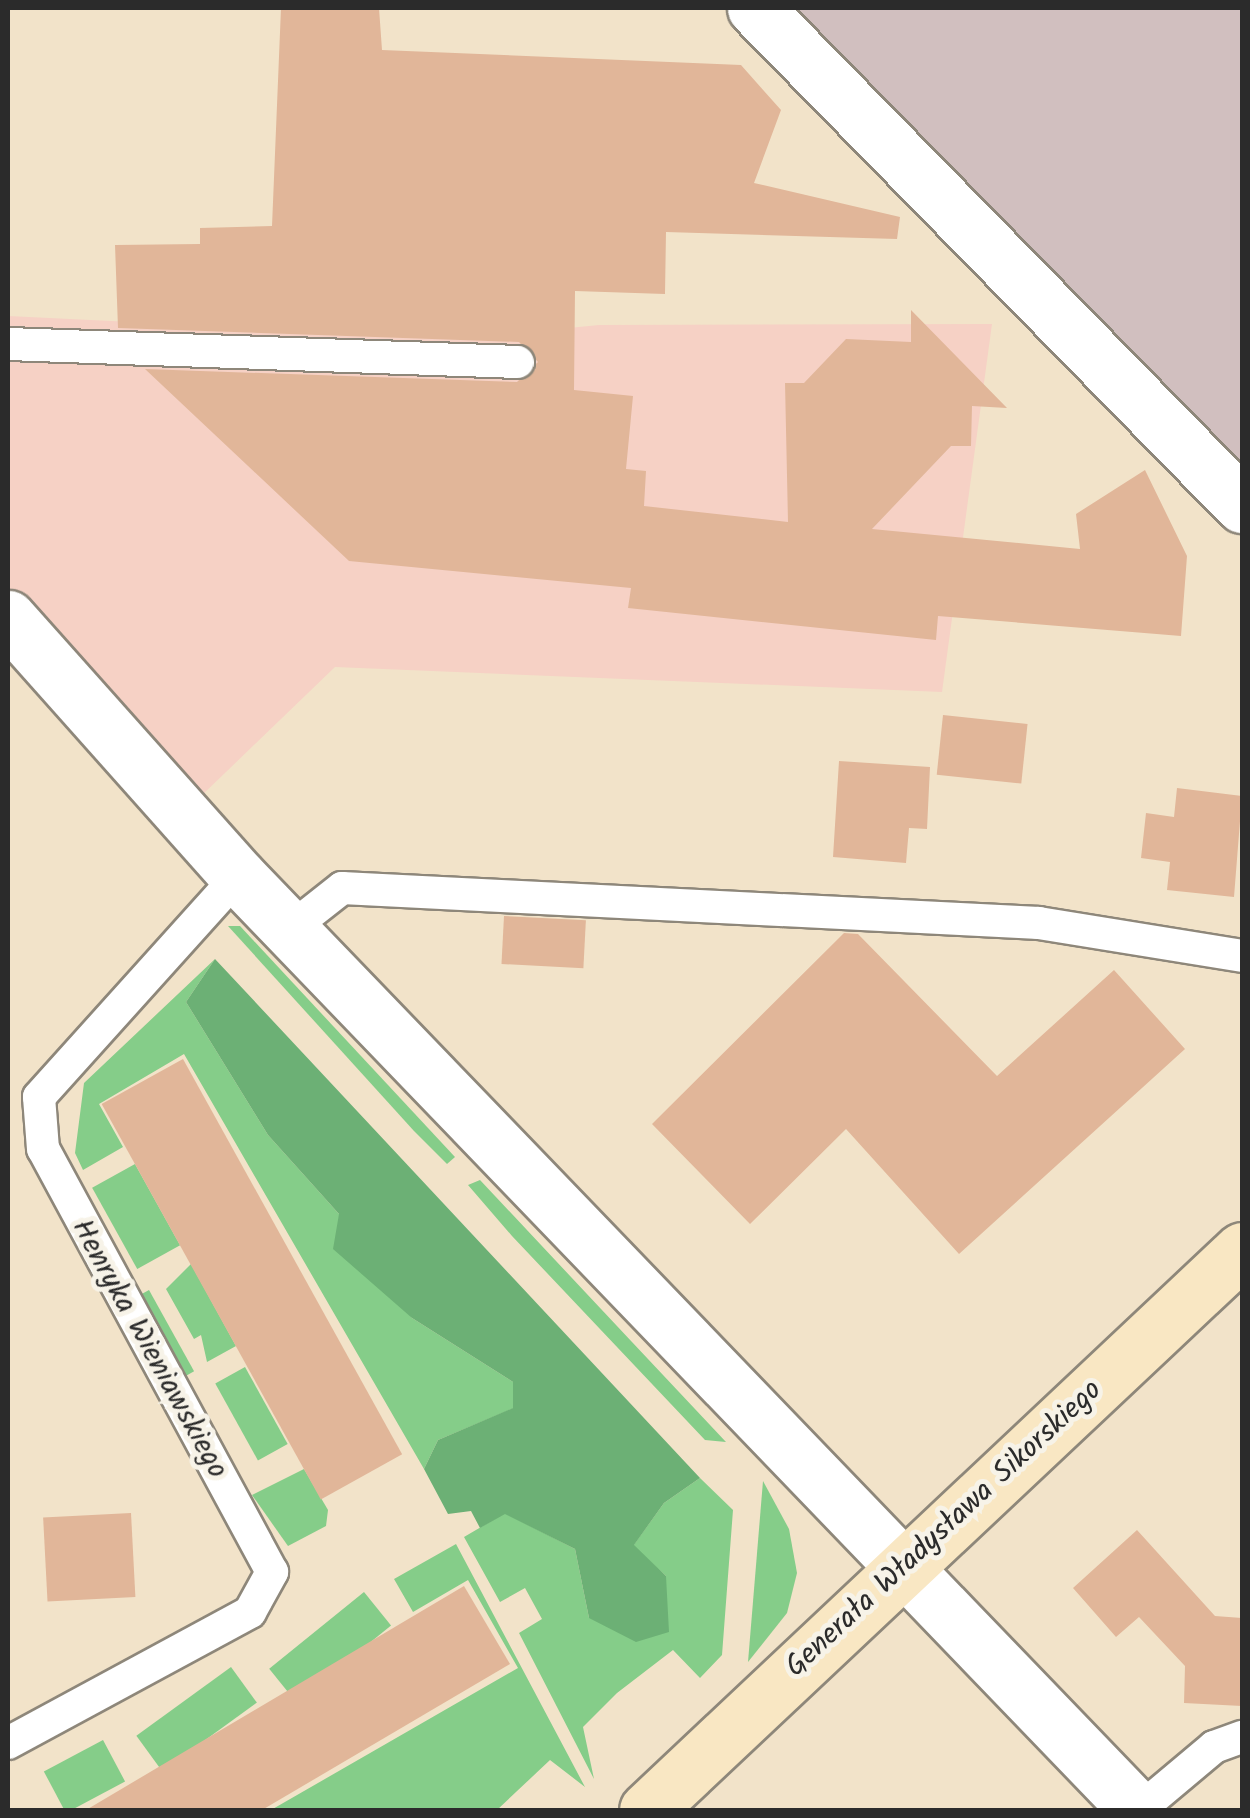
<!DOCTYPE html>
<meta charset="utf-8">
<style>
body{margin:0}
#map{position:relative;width:1250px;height:1818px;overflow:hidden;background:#f2e3c9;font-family:Kalam,sans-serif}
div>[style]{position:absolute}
.built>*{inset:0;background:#f6d1c5}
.industrial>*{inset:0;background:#d1bfbf}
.green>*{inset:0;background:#85cd89;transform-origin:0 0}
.forest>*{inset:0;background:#6cb075}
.building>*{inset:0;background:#e1b699;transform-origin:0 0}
.roads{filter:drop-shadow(2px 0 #8e877a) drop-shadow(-2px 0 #8e877a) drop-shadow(0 2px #8e877a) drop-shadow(0 -2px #8e877a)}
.lane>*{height:32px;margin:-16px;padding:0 16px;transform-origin:16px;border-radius:16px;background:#fff}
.street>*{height:55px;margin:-27.5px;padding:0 27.5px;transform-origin:27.5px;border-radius:27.5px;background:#fff}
.secondary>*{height:55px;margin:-27.5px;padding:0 27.5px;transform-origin:27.5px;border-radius:27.5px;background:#f9e7c3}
span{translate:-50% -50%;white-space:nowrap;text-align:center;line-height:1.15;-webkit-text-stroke:10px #f7f3e8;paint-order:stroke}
.street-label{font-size:30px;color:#2b2b2b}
.frame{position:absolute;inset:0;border:10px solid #2b2b2b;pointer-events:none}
</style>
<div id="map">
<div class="built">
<div style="clip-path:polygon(8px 316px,466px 338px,599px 325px,992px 324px,942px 692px,335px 667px,199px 798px,8px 593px)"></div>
</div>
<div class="industrial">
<div style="clip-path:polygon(788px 8px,1242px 8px,1242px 463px,859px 75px)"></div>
</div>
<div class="green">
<div style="clip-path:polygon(228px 926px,240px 926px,455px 1157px,447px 1164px,414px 1131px)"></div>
<div style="clip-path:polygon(215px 959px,186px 1002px,268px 1135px,339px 1214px,412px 1318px,513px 1382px,514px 1408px,438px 1440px,424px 1469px,184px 1054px,99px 1104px,123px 1147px,83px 1170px,75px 1153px,84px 1083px)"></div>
<div style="left:135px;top:1164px;width:93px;height:49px;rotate:61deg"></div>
<div style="clip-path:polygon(480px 1180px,632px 1342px,726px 1442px,705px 1440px,512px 1236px,468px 1185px)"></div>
<div style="clip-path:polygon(191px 1264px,236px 1346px,207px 1362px,201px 1335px,194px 1339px,166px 1289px)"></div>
<div style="left:149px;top:1290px;width:93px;height:13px;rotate:61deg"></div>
<div style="left:245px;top:1367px;width:88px;height:34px;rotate:61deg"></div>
<div style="clip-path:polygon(304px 1469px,328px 1510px,326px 1526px,288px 1546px,252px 1495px)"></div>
<div style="clip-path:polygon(700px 1478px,733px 1510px,722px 1655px,700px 1678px,673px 1650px,617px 1693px,583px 1727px,594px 1779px,519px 1633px,542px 1619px,525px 1588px,500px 1602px,464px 1537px,505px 1513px,575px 1549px,589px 1618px,666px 1576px,633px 1546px,664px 1503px)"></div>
<div style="clip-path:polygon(763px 1481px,789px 1529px,797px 1573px,787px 1613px,748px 1662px)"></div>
<div style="clip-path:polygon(456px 1544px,585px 1787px,550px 1760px,497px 1810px,271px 1810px,518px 1668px,468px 1580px,413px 1612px,394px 1579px)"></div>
<div style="left:364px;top:1592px;width:43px;height:122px;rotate:51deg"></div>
<div style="left:231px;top:1667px;width:44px;height:117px;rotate:54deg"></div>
<div style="left:103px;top:1740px;width:47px;height:67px;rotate:62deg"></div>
</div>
<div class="forest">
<div style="clip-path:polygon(215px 959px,700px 1478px,664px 1503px,634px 1545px,666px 1576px,669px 1632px,636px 1642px,589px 1618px,575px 1549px,505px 1514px,480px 1528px,471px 1511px,448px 1514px,424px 1469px,438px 1440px,513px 1408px,513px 1382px,412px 1318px,333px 1249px,339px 1214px,268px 1135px,186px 1002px)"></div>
</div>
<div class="building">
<div style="clip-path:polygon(281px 8px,379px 8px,382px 50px,741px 65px,781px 110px,754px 183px,900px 217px,897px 239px,666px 232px,665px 294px,575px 291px,574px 390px,633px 396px,626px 469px,646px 471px,644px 506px,788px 522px,785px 383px,804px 383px,846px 339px,911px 342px,911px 310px,1007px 408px,972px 406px,971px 446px,951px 446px,872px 529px,1080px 549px,1076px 514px,1145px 470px,1187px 556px,1181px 636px,938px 616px,936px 640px,628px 608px,631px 588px,349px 561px,145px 369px,517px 382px,538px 362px,519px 342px,118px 328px,115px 245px,200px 244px,200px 228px,272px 226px)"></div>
<div style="left:943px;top:715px;width:85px;height:60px;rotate:6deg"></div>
<div style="clip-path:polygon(839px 761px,930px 767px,927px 829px,909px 828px,906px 863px,833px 857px)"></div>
<div style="clip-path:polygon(1177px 788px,1242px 796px,1234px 897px,1167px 890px,1170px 862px,1141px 858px,1146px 813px,1174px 817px)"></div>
<div style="left:504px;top:916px;width:82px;height:48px;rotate:3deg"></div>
<div style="clip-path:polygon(844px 933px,858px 934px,997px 1076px,1114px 970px,1185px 1049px,959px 1254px,846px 1129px,750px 1224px,652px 1124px)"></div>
<div style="left:183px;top:1059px;width:452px;height:93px;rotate:61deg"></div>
<div style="left:131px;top:1513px;width:84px;height:88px;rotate:87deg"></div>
<div style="clip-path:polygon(1137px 1530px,1215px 1616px,1242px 1618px,1242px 1706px,1184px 1703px,1185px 1666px,1139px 1617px,1116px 1637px,1073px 1588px)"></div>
<div style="clip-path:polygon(464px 1586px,510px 1664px,262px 1810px,86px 1810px)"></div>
</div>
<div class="roads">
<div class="lane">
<div style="left:8px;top:344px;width:510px;rotate:2.02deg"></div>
<div style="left:295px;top:925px;width:60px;rotate:-38.2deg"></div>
<div style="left:342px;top:888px;width:698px;rotate:2.87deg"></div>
<div style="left:1039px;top:923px;width:206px;rotate:9.2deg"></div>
<div style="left:8px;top:1743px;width:275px;rotate:-28.4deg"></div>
<div style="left:250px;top:1612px;width:46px;rotate:-61.2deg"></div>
<div style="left:272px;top:1572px;width:481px;rotate:-118.4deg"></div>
<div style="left:43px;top:1149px;width:52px;rotate:-94.4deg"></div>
<div style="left:39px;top:1097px;width:297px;rotate:-48deg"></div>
<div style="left:1139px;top:1810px;width:98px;rotate:-40deg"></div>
<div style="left:1214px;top:1747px;width:30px;rotate:-20deg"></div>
</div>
<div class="street">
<div style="left:755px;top:8px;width:696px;rotate:45.58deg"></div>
<div style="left:8px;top:618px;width:346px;rotate:48.3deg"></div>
<div style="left:238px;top:876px;width:1296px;rotate:46.09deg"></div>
</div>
<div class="secondary">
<div style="left:647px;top:1810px;width:817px;rotate:-43.26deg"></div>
</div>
</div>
<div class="street-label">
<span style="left:149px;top:1349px;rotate:61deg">Henryka Wieniawskiego</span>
<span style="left:944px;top:1529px;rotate:-43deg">Generała Władysława Sikorskiego</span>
</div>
<div class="frame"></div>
</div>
